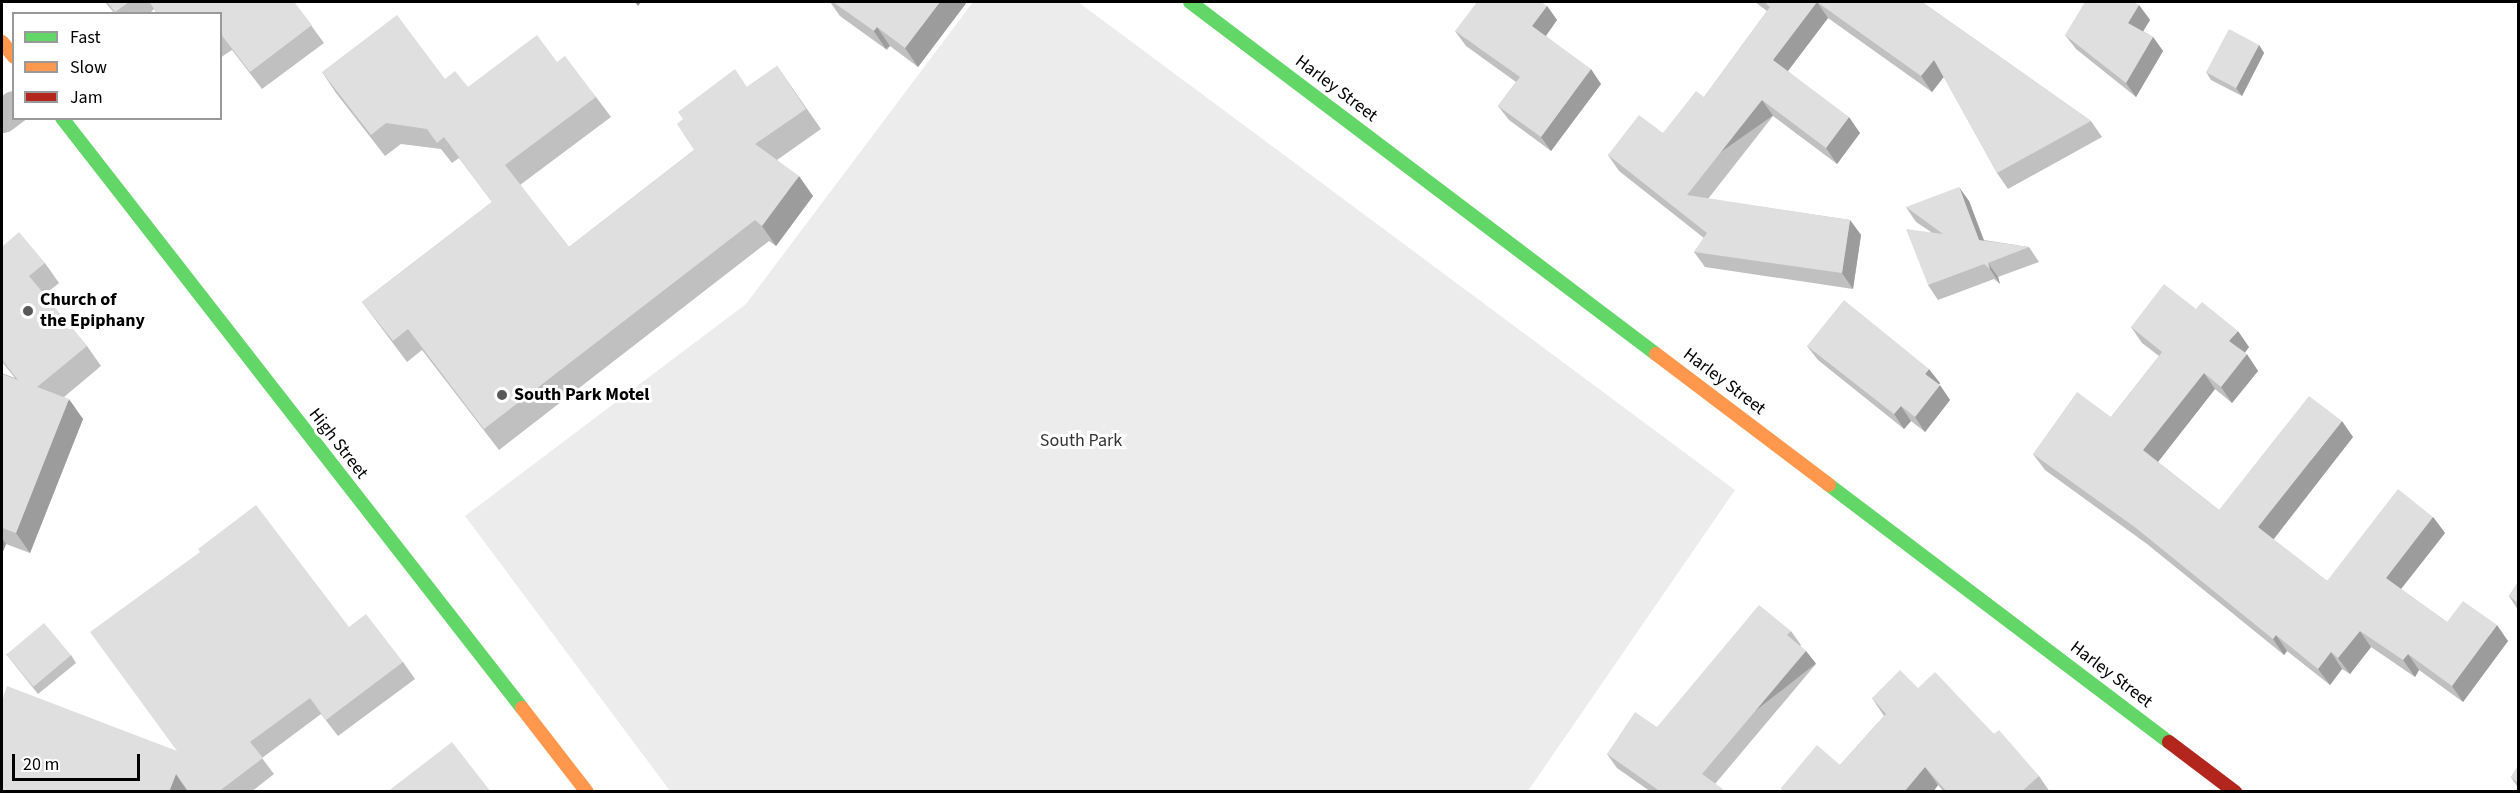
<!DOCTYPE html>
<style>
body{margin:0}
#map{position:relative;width:2520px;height:793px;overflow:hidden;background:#fff;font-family:"Source Sans 3",sans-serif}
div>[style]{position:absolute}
.green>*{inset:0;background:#ececec}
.street>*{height:33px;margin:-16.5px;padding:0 16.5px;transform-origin:16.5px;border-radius:16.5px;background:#bebebe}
.fast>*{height:14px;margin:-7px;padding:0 7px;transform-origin:7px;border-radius:7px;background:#63d668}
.slow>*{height:14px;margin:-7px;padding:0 7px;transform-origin:7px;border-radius:7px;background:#ff974d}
.jam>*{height:14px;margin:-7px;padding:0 7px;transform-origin:7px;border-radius:7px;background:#b3261e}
.wall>*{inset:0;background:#c0c0c0}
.shaded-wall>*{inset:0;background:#9c9c9c;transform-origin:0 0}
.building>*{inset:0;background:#dfdfdf;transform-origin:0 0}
.dots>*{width:16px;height:16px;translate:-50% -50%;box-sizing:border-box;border:3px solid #fff;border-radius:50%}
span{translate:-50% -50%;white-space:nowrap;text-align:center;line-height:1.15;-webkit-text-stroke:6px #fff;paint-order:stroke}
.street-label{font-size:18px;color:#000}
.poi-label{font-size:18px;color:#000;font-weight:700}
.left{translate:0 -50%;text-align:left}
.park-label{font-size:18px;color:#333}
.frame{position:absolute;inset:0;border:3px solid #000;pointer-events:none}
.legend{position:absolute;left:12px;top:12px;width:210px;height:108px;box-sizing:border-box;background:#fff;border:2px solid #999;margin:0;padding:8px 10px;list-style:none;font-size:18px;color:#000}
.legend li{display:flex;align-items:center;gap:12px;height:30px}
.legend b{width:30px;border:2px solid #999}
.scale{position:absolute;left:12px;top:754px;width:128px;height:27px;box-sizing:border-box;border:3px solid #000;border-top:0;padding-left:8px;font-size:18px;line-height:21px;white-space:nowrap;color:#000;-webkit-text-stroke:4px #fff;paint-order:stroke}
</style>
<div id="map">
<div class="green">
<div style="clip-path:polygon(973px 2px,1078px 2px,1735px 490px,1528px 791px,670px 791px,465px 516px,746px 304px)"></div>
</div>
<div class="street">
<div style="left:2px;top:116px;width:15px;rotate:-37deg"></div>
</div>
<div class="fast">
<div style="left:1190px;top:2px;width:584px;rotate:37.07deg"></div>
<div style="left:62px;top:118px;width:748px;rotate:52.06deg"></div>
<div style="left:1829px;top:485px;width:426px;rotate:37.1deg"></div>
</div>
<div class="slow">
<div style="left:2px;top:42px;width:19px;rotate:51deg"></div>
<div style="left:1656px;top:354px;width:217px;rotate:37.1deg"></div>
<div style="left:522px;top:708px;width:106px;rotate:52.3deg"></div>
</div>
<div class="jam">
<div style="left:2169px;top:742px;width:83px;rotate:37.1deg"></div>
</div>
<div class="wall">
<div style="clip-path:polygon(105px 2px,294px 2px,324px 43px,262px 89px,232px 50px,220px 58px,220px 14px,157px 14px,154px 9px,149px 14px,115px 14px)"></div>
<div style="clip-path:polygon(830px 2px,967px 2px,918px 67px,890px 46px,887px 50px,840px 16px)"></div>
<div style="clip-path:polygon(1755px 2px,1922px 2px,2091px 121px,2102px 137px,2008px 189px,1997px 173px,1944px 77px,1932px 92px,1828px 18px,1788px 71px,1860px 133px,1837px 164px,1773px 116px,1708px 199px,1850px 220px,1861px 235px,1853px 289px,1705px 267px,1694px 252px,1704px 238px,1619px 171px,1608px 155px,1663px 133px,1704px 97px,1767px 11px)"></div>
<div style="clip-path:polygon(2139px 5px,2150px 20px,2143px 31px,2153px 37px,2163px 51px,2136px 97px,2076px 49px,2065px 35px)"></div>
<div style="clip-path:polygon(1547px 6px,1557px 20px,1546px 36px,1601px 84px,1551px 151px,1509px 120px,1498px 106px,1516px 82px,1466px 46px,1455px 31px)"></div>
<div style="clip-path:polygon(2259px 45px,2264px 53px,2242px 96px,2211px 80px,2206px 72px)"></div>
<div style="clip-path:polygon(557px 62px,596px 97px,611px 117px,520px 185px,569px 247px,694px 150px,747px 87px,777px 66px,821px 129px,777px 160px,813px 196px,776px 246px,769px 241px,499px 450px,422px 350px,407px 362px,362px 302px,492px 202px,459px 158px,452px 163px,441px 149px,401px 144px,385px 156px,336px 93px,322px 72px,445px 79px,468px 87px)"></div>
<div style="clip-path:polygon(1969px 201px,1984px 240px,2029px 247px,2039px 262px,1998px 277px,2000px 284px,1994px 279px,1938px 300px,1928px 285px,1931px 232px,1916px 222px,1906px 207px)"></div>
<div style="clip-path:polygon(2px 244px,3px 246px,45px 263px,59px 283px,44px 295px,87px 346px,101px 366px,64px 397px,83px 419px,30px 553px,6px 544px,2px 554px,2px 373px,15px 378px,2px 362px)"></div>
<div style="clip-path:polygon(2196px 309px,2249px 347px,2245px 353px,2258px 371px,2232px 403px,2215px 389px,2158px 462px,2219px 510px,2353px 437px,2273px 539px,2327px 581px,2433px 517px,2445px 533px,2401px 589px,2447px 622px,2508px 641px,2463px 702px,2419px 670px,2415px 677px,2371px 647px,2350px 674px,2342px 669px,2330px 685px,2287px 651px,2284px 655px,2147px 544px,2045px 470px,2033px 454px,2111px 417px,2159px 356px,2142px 343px,2131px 327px)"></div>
<div style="clip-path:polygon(1807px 346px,1940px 383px,1939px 385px,1950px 400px,1925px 432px,1911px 421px,1904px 429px,1818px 360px)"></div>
<div style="clip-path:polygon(2518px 582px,2518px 610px,2509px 596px)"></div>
<div style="clip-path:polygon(349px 627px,403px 662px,415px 679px,338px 736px,321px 714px,262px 758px,274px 774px,251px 792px,2px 792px,177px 751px)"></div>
<div style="clip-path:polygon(1791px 631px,1801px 645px,1800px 646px,1806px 651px,1816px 664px,1715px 784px,1725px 792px,1651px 792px,1617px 768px,1607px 754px,1657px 727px)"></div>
<div style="clip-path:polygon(6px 654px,71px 655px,76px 663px,38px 694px)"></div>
<div style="clip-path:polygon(1918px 688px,1994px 734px,2039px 776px,2050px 792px,1944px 792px,1938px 785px,1933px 792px,1784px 792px,1781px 788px,1840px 765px,1884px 716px,1872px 698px)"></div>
<div style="clip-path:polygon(2518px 766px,2518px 788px,2511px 777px)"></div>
</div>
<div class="shaded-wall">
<div style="clip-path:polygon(635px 2px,641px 2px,638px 6px)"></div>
<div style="clip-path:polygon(940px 2px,967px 2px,918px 67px,905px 48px)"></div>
<div style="clip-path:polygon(1817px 2px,1828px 18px,1784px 76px,1773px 60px)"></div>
<div style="clip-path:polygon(2139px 5px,2150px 20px,2139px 38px,2128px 23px)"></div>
<div style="clip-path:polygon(1547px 6px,1557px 20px,1542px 41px,1532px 26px)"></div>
<div style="left:877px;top:27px;width:23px;height:5px;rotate:56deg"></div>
<div style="clip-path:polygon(2153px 37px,2163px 51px,2136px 97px,2126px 83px)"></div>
<div style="clip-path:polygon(2259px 45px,2264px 53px,2242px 96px,2236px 88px)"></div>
<div style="clip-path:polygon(1934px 60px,1945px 75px,1932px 92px,1921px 76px)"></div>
<div style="clip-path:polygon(1591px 69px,1601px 84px,1551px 151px,1541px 137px)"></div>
<div style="left:1762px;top:100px;width:19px;height:121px;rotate:55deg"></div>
<div style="clip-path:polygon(1849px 117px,1860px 133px,1837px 164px,1826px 148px)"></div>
<div style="clip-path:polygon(799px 176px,813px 196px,776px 246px,762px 226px)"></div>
<div style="clip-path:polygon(1959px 187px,1969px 201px,1989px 254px,1979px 240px)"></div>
<div style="clip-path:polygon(1850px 220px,1861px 235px,1853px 289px,1842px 273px)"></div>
<div style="clip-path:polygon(1988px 263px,1998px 277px,2000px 284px,1990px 269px)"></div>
<div style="clip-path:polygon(2238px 331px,2249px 347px,2241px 357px,2229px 341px)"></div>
<div style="clip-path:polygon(2247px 354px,2258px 371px,2232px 403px,2221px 387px)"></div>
<div style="clip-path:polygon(1929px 369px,1940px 383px,1936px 388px,1925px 374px)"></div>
<div style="clip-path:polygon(2204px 373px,2215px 389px,2154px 467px,2143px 450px)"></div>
<div style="clip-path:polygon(1940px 385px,1950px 400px,1925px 432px,1915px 417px)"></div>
<div style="clip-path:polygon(69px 399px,83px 419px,30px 553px,16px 533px)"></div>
<div style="clip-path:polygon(1901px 406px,1911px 421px,1904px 429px,1894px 414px)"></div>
<div style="clip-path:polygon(2342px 421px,2353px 437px,2270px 544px,2258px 527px)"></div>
<div style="clip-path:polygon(2433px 517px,2445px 533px,2397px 594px,2386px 578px)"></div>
<div style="clip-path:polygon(2px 538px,6px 544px,2px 554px)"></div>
<div style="clip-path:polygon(2497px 625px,2508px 641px,2463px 702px,2452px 686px)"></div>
<div style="clip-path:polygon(2360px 631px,2371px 647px,2350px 674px,2338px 658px)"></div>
<div style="clip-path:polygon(2276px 635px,2287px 651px,2284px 655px,2273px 639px)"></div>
<div style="left:1806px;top:651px;width:16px;height:161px;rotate:52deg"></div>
<div style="clip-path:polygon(2331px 652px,2342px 669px,2330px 685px,2318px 669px)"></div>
<div style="clip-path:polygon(2408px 654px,2419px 670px,2415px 677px,2403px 660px)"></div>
<div style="clip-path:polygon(1925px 767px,1938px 785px,1933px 792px,1904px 792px)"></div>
<div style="clip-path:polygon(176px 774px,187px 791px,187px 792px,169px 792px)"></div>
</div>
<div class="building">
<div style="clip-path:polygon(107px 2px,129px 2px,115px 12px)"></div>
<div style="clip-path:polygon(149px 2px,294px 2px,312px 25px,250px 72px,220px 33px,220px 14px,158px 14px)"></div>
<div style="clip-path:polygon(833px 2px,940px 2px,905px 48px,877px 27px,874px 31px)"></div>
<div style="clip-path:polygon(1477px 2px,1541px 2px,1547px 6px,1532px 26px,1591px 69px,1541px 137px,1498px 106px,1520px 77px,1455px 31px)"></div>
<div style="clip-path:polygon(1764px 2px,1922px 2px,2091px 121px,1997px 173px,1934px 60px,1921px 76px,1817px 2px,1773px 60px,1849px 117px,1826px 148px,1762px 100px,1687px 195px,1850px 220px,1842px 273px,1694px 252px,1707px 233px,1608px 155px,1639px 115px,1663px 133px,1696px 91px,1704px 97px,1770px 7px)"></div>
<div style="clip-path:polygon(2085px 2px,2133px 2px,2139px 5px,2128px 23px,2153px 37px,2126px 83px,2065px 35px)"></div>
<div style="clip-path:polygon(397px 15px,445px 79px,455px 71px,468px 87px,537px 35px,557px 62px,565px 56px,596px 97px,505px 165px,569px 247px,694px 150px,677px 124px,683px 119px,678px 112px,735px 69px,747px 87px,777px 66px,806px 109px,755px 144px,799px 176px,762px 226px,755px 220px,484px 429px,408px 329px,393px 341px,362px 302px,492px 202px,444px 137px,437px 143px,427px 129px,386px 123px,371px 135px,322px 72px)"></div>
<div style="left:2229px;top:29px;width:34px;height:49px;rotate:28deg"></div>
<div style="clip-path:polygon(1959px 187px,1979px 240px,2029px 247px,1988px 263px,1990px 269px,1984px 264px,1928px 285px,1906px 229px,1943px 234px,1906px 207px)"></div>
<div style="clip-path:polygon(19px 232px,45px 263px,29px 276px,87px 346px,37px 387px,69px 399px,16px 533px,2px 528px,2px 374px,18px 380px,2px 360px,2px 244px,3px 246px)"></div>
<div style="clip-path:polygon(2164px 284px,2196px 309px,2202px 302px,2238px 331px,2229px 341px,2247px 354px,2221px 387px,2204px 373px,2143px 450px,2219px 510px,2309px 396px,2342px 421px,2258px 527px,2327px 581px,2398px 489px,2433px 517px,2386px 578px,2447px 622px,2463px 601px,2497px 625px,2452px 686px,2408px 654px,2403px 660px,2360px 631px,2338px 658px,2331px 652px,2318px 669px,2276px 635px,2273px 639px,2136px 528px,2033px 454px,2077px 392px,2111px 417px,2162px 352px,2131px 327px)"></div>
<div style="clip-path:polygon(1844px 300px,1929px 369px,1925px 374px,1940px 385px,1915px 417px,1901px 406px,1894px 414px,1807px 346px)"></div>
<div style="clip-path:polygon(256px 505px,349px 627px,366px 614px,403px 662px,326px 720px,310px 698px,250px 742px,263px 758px,218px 792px,189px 792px,176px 774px,169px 792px,2px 792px,2px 701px,7px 686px,177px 751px,90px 632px,200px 552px,198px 549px)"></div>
<div style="clip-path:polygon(2518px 582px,2518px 603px,2509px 596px)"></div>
<div style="clip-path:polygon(1759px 605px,1791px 631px,1787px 635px,1806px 651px,1702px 774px,1723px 789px,1721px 792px,1661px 792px,1607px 754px,1635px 712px,1657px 727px)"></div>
<div style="left:44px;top:623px;width:42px;height:49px;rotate:50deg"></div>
<div style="clip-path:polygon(1900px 670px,1918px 688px,1935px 672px,1994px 734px,1999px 730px,2039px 776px,2021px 792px,1947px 792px,1925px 767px,1904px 792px,1785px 792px,1781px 788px,1817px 745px,1840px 765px,1886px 714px,1872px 698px)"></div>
<div style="clip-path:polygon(452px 742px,491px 792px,387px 792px)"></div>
<div style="clip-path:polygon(2518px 766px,2518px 783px,2511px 777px)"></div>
</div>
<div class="dots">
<div style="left:28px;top:311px;background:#595959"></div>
<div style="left:502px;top:395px;background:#595959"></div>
</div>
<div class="street-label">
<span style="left:1336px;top:89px;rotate:37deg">Harley Street</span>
<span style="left:1724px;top:382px;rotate:37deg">Harley Street</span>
<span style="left:338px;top:444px;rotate:52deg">High Street</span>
<span style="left:2111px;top:675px;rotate:37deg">Harley Street</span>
</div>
<div class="poi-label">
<span class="left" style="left:40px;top:311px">Church of<br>the Epiphany</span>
<span class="left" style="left:514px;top:395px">South Park Motel</span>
</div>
<div class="park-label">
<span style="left:1081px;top:441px">South Park</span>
</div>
<div class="frame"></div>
<ul class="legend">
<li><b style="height:8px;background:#63d668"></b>Fast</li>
<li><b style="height:8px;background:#ff974d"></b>Slow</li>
<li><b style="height:8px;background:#b3261e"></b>Jam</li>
</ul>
<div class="scale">20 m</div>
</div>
